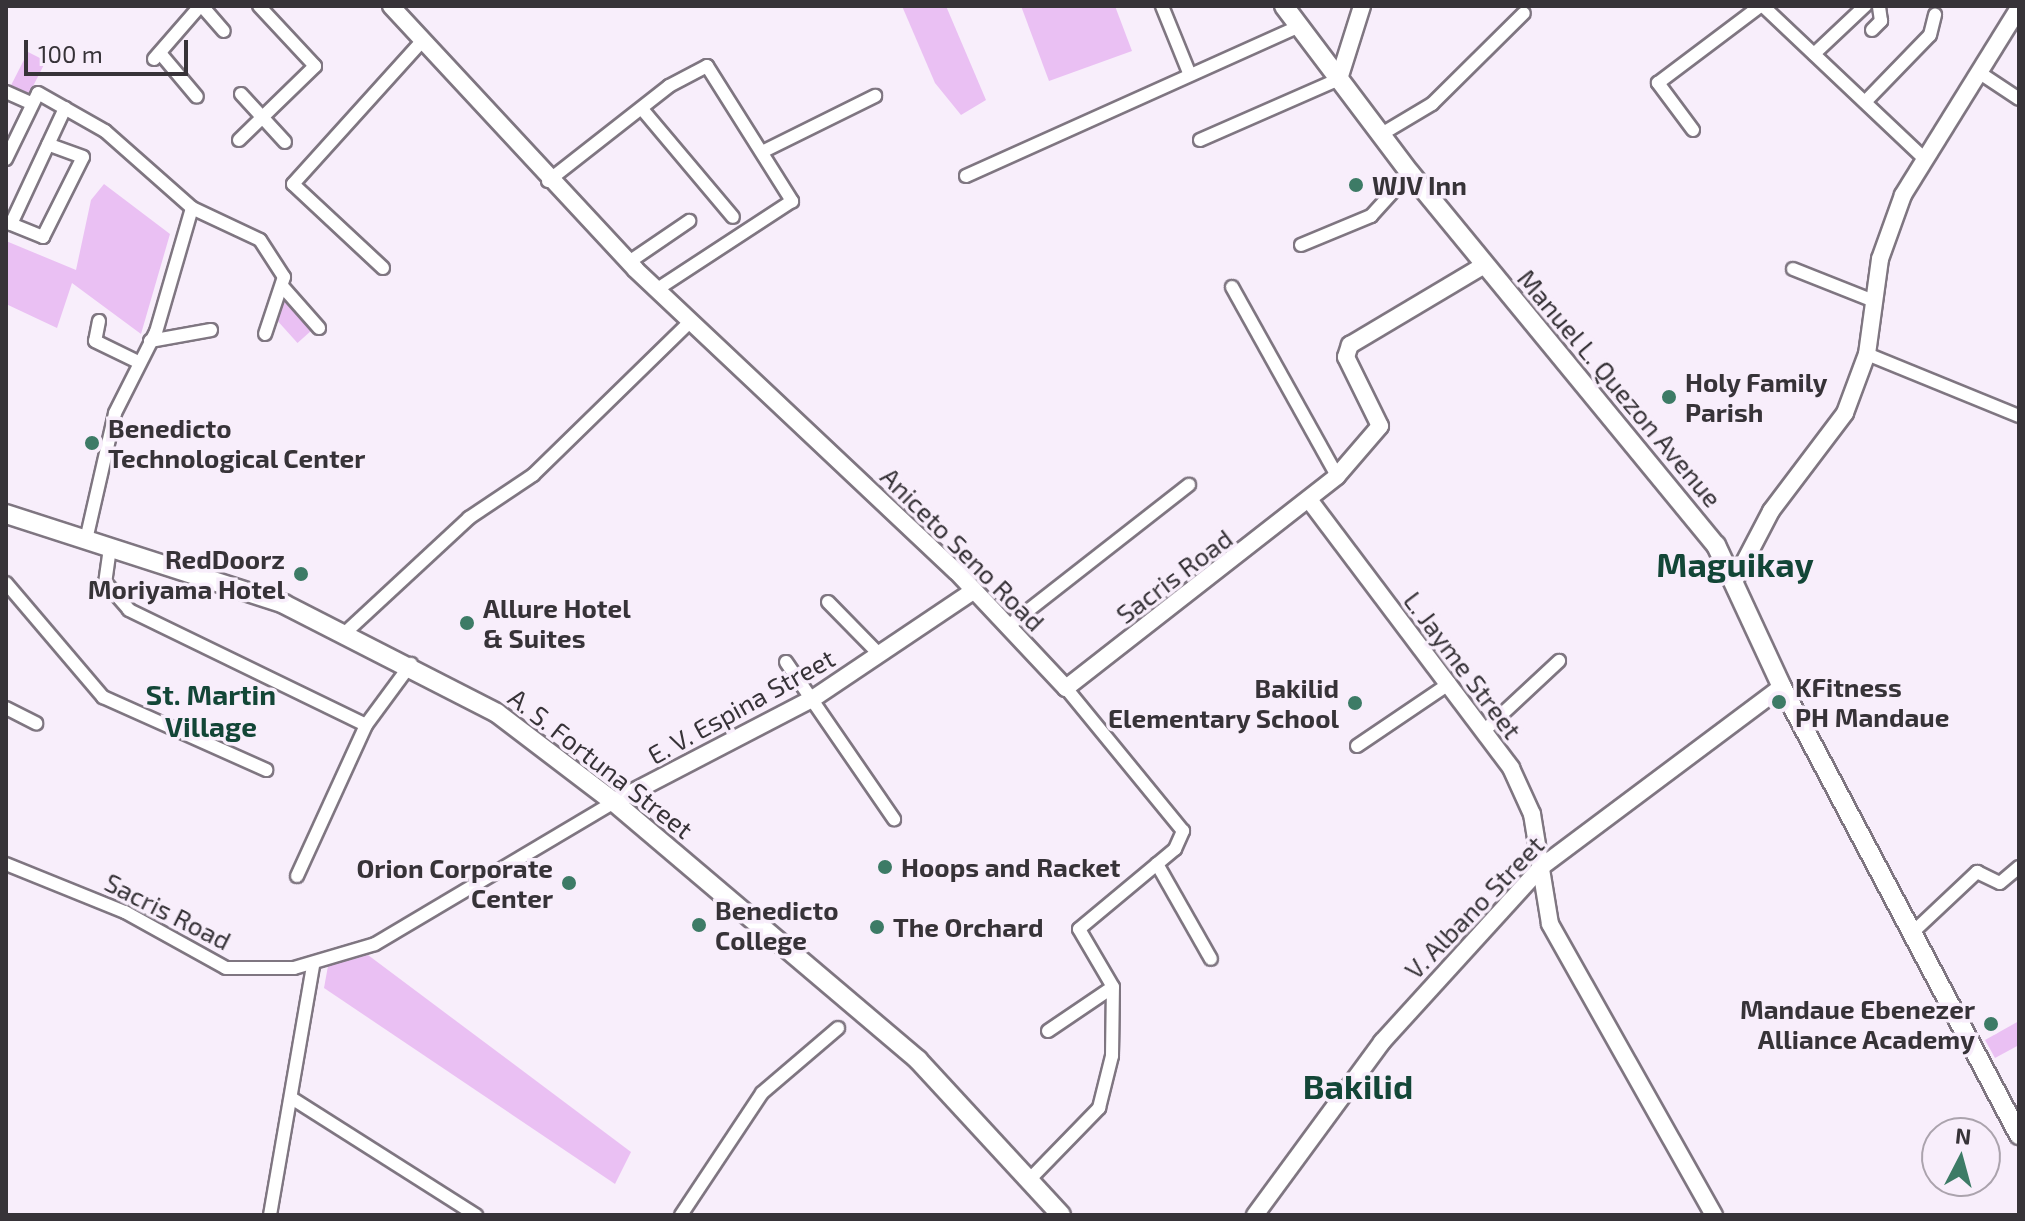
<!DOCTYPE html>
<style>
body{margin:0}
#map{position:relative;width:2025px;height:1221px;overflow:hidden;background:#f8eefb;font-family:"Exo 2",sans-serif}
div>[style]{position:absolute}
.green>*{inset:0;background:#eac0f3;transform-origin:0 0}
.roads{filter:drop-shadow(2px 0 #7f7681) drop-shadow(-2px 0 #7f7681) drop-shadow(0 2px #7f7681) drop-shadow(0 -2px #7f7681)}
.minor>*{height:12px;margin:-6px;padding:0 6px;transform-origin:6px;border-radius:6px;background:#fff}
.tertiary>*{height:16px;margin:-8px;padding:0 8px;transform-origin:8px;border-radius:8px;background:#fff}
.secondary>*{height:18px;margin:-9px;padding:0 9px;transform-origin:9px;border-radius:9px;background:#fff}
.dots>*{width:22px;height:22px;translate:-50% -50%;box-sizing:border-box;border:4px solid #f8eefb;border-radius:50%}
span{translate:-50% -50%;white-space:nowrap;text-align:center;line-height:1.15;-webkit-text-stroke:7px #f8eefb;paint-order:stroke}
.poi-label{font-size:26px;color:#373338;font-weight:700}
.left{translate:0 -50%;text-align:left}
.right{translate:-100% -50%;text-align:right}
.street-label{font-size:26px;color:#373338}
.neighbourhood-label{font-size:28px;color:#134637;font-weight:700}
.district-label{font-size:34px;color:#134637;font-weight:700}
.frame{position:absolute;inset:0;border:8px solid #373338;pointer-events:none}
.north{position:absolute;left:1921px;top:1117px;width:80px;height:80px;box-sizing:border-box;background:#f8eefb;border:2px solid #aba3ad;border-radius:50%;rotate:6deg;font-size:22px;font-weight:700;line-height:32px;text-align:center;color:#373338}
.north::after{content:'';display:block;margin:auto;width:28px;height:36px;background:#3d7b66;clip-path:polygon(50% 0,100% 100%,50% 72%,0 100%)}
.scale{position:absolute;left:24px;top:40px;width:164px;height:36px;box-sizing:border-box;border:4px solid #373338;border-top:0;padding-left:10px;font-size:24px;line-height:28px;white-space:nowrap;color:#373338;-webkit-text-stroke:6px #f8eefb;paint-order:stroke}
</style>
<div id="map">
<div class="green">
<div style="clip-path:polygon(902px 6px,946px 6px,986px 100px,961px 115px,935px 83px)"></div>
<div style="clip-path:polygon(1021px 6px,1115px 6px,1132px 51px,1049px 81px)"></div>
<div style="left:28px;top:52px;width:20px;height:37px;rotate:27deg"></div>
<div style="clip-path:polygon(104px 184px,170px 234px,141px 334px,72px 283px,57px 328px,6px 304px,6px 241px,76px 270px,91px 200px)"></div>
<div style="left:287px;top:300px;width:39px;height:21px;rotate:48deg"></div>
<div style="clip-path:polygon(368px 955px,631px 1152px,615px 1184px,324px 988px,328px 966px)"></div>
<div style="clip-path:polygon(2019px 1021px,2019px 1045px,1995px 1058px,1985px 1040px)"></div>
</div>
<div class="roads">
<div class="minor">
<div style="left:202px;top:6px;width:33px;rotate:49deg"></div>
<div style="left:1162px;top:6px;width:74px;rotate:67.9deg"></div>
<div style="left:1763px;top:6px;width:221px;rotate:43.4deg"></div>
<div style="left:1872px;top:30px;width:13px;rotate:-45deg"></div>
<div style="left:1881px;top:21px;width:15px;rotate:-98deg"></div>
<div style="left:160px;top:53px;width:57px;rotate:49.9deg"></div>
<div style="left:1814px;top:54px;width:70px;rotate:-43.3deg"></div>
<div style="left:154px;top:59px;width:70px;rotate:-49deg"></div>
<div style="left:1983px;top:75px;width:43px;rotate:33.7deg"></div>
<div style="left:6px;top:92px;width:27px;rotate:24deg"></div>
<div style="left:241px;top:94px;width:65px;rotate:47.5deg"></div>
<div style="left:1865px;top:102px;width:93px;rotate:-45.9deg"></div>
<div style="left:1930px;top:35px;width:21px;rotate:-76deg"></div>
<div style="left:642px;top:109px;width:141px;rotate:49.9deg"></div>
<div style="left:1693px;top:130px;width:59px;rotate:-126.7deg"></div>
<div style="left:1658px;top:83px;width:128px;rotate:-37deg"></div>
<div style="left:1380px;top:135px;width:61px;rotate:-30.8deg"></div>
<div style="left:1432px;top:104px;width:129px;rotate:-44.7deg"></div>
<div style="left:239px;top:140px;width:106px;rotate:-44.2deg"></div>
<div style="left:315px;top:66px;width:82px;rotate:-133deg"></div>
<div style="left:1200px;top:140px;width:152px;rotate:-23.7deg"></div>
<div style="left:766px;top:150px;width:122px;rotate:-26.4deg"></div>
<div style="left:6px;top:159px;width:73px;rotate:-64.1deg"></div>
<div style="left:38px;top:93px;width:77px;rotate:29.6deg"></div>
<div style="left:105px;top:131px;width:116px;rotate:41.5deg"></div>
<div style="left:192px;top:208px;width:75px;rotate:25.2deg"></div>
<div style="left:260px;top:240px;width:44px;rotate:57deg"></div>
<div style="left:284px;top:277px;width:60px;rotate:108.4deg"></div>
<div style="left:966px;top:176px;width:365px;rotate:-24.2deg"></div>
<div style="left:548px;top:181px;width:154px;rotate:-38.1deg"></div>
<div style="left:669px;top:86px;width:43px;rotate:-27.8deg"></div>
<div style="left:707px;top:66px;width:160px;rotate:57.8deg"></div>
<div style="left:792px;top:201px;width:163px;rotate:146.8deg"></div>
<div style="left:6px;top:222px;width:40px;rotate:22deg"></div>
<div style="left:43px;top:237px;width:89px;rotate:-63.4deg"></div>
<div style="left:83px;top:157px;width:37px;rotate:-160deg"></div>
<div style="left:11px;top:224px;width:128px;rotate:-65deg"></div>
<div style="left:1301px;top:245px;width:76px;rotate:-22.5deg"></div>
<div style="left:1371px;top:216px;width:58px;rotate:-47.8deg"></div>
<div style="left:629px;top:262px;width:73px;rotate:-34.3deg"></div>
<div style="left:383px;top:268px;width:123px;rotate:-137deg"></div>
<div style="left:293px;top:184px;width:194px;rotate:-47.9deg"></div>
<div style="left:1793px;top:269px;width:87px;rotate:21.6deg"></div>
<div style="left:282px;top:286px;width:56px;rotate:48.6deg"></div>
<div style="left:1232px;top:287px;width:216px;rotate:60.9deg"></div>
<div style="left:99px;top:321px;width:20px;rotate:101deg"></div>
<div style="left:95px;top:341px;width:46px;rotate:26deg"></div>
<div style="left:150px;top:341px;width:62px;rotate:-10.2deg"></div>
<div style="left:1867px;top:354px;width:164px;rotate:22.2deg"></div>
<div style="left:86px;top:540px;width:130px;rotate:-77.1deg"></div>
<div style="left:115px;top:413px;width:91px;rotate:-63.2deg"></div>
<div style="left:156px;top:332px;width:129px;rotate:-73.8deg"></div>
<div style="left:110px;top:548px;width:34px;rotate:98deg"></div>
<div style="left:105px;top:582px;width:37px;rotate:49deg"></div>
<div style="left:129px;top:610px;width:263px;rotate:25.9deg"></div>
<div style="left:6px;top:583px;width:150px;rotate:49.6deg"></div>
<div style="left:103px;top:697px;width:179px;rotate:24.1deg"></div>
<div style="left:828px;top:602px;width:73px;rotate:45.6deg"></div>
<div style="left:1007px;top:627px;width:231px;rotate:-38deg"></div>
<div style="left:346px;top:632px;width:168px;rotate:-42.8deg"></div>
<div style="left:469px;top:518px;width:77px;rotate:-33.9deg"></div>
<div style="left:533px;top:475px;width:218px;rotate:-44.3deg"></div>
<div style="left:786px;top:662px;width:191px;rotate:55.5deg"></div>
<div style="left:6px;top:708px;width:34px;rotate:27deg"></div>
<div style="left:1486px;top:729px;width:100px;rotate:-43deg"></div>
<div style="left:1357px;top:746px;width:112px;rotate:-34.1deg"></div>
<div style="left:6px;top:864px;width:128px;rotate:22deg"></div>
<div style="left:125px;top:912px;width:115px;rotate:29deg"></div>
<div style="left:226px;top:968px;width:68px"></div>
<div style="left:294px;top:968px;width:84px;rotate:-16.5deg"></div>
<div style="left:375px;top:944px;width:278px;rotate:-30.7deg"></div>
<div style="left:1157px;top:864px;width:109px;rotate:60.4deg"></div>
<div style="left:297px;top:876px;width:166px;rotate:-65.4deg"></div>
<div style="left:366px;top:725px;width:76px;rotate:-53.6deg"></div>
<div style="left:1911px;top:934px;width:91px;rotate:-43.2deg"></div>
<div style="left:1977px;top:872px;width:25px;rotate:26deg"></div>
<div style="left:2000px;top:883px;width:25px;rotate:-40deg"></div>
<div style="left:1048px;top:1031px;width:78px;rotate:-34.1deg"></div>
<div style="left:293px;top:1099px;width:217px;rotate:32.4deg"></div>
<div style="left:1031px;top:1178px;width:98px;rotate:-45.8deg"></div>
<div style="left:1099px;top:1108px;width:54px;rotate:-76deg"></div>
<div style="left:1112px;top:1056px;width:69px;rotate:-89.2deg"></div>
<div style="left:1113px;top:987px;width:67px;rotate:-120.4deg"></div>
<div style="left:1079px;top:929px;width:125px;rotate:-39.8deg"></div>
<div style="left:1175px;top:849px;width:20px;rotate:-66deg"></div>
<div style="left:1183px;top:831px;width:185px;rotate:-129.3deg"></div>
<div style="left:270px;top:1215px;width:254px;rotate:-80.2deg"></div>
<div style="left:681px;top:1215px;width:146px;rotate:-56.4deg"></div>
<div style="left:762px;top:1093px;width:100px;rotate:-40.5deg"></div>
</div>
<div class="tertiary">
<div style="left:391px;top:6px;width:359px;rotate:47.1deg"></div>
<div style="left:635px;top:269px;width:441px;rotate:43.3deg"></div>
<div style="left:956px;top:571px;width:161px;rotate:46.8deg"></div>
<div style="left:1066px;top:688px;width:344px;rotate:-38deg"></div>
<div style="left:1337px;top:476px;width:66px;rotate:-49.3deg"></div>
<div style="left:1380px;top:426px;width:77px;rotate:-116.2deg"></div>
<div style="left:1346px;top:357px;width:13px;rotate:-72deg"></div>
<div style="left:1350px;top:345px;width:156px;rotate:-30.8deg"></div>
<div style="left:1339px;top:79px;width:77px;rotate:-72.5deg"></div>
<div style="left:1310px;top:501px;width:334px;rotate:53deg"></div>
<div style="left:1511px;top:768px;width:51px;rotate:65.5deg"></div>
<div style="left:1532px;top:814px;width:111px;rotate:80.7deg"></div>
<div style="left:1550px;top:924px;width:334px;rotate:60.6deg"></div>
<div style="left:1735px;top:580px;width:78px;rotate:-62.4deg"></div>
<div style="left:1771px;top:511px;width:123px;rotate:-52.9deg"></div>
<div style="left:1845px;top:413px;width:63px;rotate:-69.6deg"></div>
<div style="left:1867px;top:354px;width:96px;rotate:-82.2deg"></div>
<div style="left:1880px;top:259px;width:68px;rotate:-70.2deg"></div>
<div style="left:1903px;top:195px;width:220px;rotate:-58.2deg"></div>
<div style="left:614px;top:802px;width:225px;rotate:-27.5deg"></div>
<div style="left:814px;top:698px;width:192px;rotate:-33.9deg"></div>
<div style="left:1255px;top:1215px;width:215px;rotate:-53.7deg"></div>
<div style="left:1382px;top:1042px;width:236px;rotate:-47.7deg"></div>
<div style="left:1541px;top:867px;width:301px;rotate:-36.8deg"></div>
</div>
<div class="secondary">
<div style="left:1284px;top:6px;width:209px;rotate:53deg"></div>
<div style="left:1410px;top:173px;width:482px;rotate:50.6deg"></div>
<div style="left:1716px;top:545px;width:157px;rotate:65.1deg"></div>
<div style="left:1782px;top:687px;width:507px;rotate:62.12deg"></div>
<div style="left:6px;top:514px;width:292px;rotate:17.9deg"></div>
<div style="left:284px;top:604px;width:239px;rotate:27.1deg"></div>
<div style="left:497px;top:713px;width:147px;rotate:37.3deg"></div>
<div style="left:614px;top:802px;width:399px;rotate:40.3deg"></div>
<div style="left:918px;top:1060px;width:211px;rotate:47.3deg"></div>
</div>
</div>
<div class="dots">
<div style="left:1356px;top:185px;background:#3d7b66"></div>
<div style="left:1669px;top:397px;background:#3d7b66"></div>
<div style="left:92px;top:443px;background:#3d7b66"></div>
<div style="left:301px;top:574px;background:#3d7b66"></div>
<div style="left:467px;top:623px;background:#3d7b66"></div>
<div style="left:1779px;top:702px;background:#3d7b66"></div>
<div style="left:1355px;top:703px;background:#3d7b66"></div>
<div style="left:885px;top:867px;background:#3d7b66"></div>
<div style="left:569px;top:883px;background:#3d7b66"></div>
<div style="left:699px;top:925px;background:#3d7b66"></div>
<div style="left:877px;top:927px;background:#3d7b66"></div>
<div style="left:1991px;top:1024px;background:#3d7b66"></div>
</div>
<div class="poi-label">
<span class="left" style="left:1372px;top:185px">WJV Inn</span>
<span class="left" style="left:1685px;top:397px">Holy Family<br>Parish</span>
<span class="left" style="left:108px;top:443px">Benedicto<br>Technological Center</span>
<span class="right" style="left:285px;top:574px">RedDoorz<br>Moriyama Hotel</span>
<span class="left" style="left:483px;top:623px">Allure Hotel<br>&amp; Suites</span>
<span class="left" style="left:1795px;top:702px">KFitness<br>PH Mandaue</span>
<span class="right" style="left:1339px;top:703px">Bakilid<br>Elementary School</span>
<span class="left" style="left:901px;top:867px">Hoops and Racket</span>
<span class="right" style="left:553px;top:883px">Orion Corporate<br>Center</span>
<span class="left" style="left:715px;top:925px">Benedicto<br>College</span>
<span class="left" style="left:893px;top:927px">The Orchard</span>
<span class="right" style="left:1975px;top:1024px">Mandaue Ebenezer<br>Alliance Academy</span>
</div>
<div class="street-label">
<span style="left:1620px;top:388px;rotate:50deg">Manuel L. Quezon Avenue</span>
<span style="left:963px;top:549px;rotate:45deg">Aniceto Seno Road</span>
<span style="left:1174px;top:576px;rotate:-37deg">Sacris Road</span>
<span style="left:1463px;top:665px;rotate:53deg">L. Jayme Street</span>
<span style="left:741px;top:706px;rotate:-29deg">E. V. Espina Street</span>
<span style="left:601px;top:763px;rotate:38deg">A. S. Fortuna Street</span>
<span style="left:1474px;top:907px;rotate:-46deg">V. Albano Street</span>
<span style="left:168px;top:911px;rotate:27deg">Sacris Road</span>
</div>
<div class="neighbourhood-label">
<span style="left:211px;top:710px">St. Martin<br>Village</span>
</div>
<div class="district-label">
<span style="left:1735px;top:564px">Maguikay</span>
<span style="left:1358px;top:1086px">Bakilid</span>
</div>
<div class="frame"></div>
<div class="north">N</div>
<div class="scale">100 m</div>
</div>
